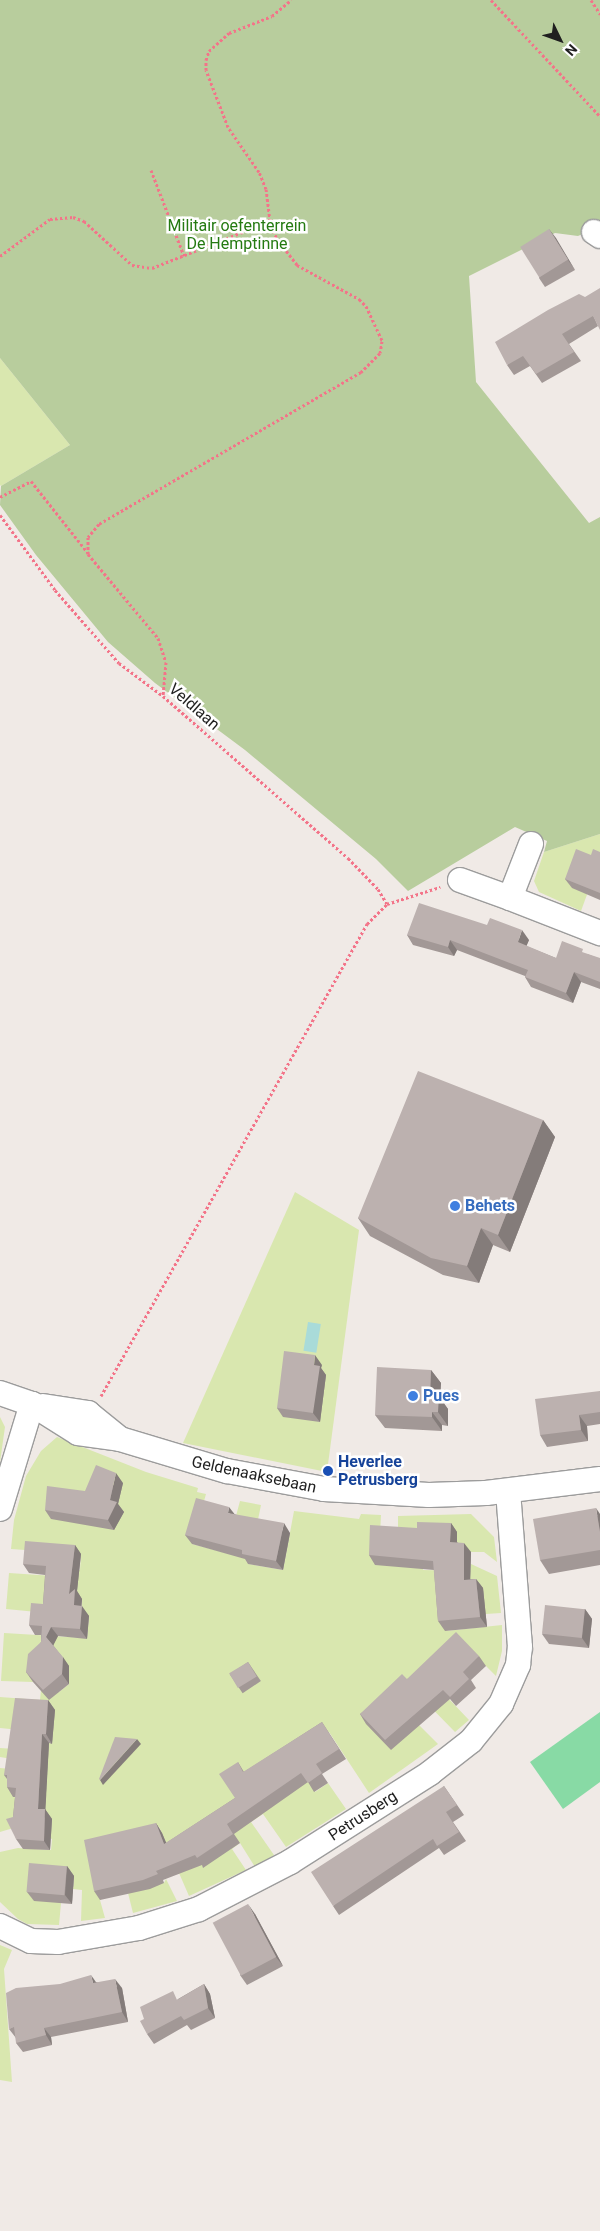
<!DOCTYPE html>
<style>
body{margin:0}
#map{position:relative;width:600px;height:2231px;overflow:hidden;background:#f0eae6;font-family:Roboto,sans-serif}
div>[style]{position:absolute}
.grass>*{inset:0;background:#d9e7af}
.forest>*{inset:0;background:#b8cd9d}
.pitch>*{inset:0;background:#88daa5}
.water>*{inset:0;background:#a9dbd9;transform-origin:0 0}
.path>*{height:3px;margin-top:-1.5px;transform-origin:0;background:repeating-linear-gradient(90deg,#f37489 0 2.5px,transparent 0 5px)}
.roads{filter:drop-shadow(1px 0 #9c9c9c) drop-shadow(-1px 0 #9c9c9c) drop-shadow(0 1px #9c9c9c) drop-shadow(0 -1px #9c9c9c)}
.minor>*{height:24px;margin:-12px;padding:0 12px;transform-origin:12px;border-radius:12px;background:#fff}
.wall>*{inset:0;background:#a29896;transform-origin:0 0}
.shaded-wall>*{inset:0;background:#847c7a}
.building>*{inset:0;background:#bcb1af;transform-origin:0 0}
.dots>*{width:14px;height:14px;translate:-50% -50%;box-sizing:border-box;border:2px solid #fff;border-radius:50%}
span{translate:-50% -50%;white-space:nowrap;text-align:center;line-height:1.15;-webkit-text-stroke:5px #fff;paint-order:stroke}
.park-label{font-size:16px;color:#247a11}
.street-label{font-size:16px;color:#1f1f1f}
.shop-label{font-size:16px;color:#366cbe;font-weight:700}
.left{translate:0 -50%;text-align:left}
.transit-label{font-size:16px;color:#164399;font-weight:700}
.north{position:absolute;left:535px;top:15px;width:50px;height:50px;-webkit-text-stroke:4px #fff;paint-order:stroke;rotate:132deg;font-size:14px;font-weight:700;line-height:20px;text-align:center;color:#1f1f1f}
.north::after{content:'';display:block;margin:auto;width:18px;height:22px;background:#1f1f1f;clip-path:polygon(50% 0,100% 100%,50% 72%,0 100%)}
</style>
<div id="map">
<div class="grass">
<div style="clip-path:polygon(0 358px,70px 445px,1px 486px,0 485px)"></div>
<div style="clip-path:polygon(600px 834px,600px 859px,581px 911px,539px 892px,534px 881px,544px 852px)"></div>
<div style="clip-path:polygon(295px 1192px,359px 1230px,327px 1472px,183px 1443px)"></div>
<div style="clip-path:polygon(0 1417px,5px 1427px,0 1462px)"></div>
<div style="clip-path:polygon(57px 1437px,146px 1472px,198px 1488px,197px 1492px,206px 1494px,192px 1544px,226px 1553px,240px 1501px,261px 1505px,249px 1564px,283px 1570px,294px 1511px,359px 1519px,361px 1514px,381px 1515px,380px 1535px,398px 1536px,398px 1516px,471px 1514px,494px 1537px,497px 1562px,484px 1552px,471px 1552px,424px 1532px,423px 1570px,470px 1571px,471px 1564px,497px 1576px,501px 1613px,486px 1614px,446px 1631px,502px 1625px,502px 1651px,496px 1676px,486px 1666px,427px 1676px,469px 1720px,455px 1732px,408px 1684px,418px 1724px,438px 1744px,369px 1793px,329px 1732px,315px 1792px,328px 1783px,346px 1809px,286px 1847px,263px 1814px,251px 1822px,274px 1855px,255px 1867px,240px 1843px,232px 1849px,246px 1870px,189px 1896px,159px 1827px,146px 1832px,140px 1852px,164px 1883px,166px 1879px,177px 1901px,133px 1913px,126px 1885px,100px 1900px,105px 1918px,81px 1921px,82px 1890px,73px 1889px,74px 1876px,61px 1903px,59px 1925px,27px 1924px,18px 1919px,0 1902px,0 1852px,18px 1848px,51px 1850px,52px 1839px,20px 1826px,0 1832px,0 1768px,12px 1769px,12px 1759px,0 1757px,0 1748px,15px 1749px,20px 1730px,0 1728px,0 1697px,40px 1700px,41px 1690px,59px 1692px,69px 1684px,69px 1666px,34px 1664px,33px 1682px,1px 1681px,4px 1633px,87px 1638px,89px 1616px,81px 1615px,82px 1600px,37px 1612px,6px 1609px,9px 1573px,69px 1577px,70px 1569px,80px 1570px,81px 1554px,11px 1549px,14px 1520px,26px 1476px,41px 1451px)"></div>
<div style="clip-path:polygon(0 1945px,12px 1950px,4px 1969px,12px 2082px,0 2080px)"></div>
</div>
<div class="forest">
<div style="clip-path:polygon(0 0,600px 0,600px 226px,578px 236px,555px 233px,469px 276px,476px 382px,589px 523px,600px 517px,600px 834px,544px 852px,547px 841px,515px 827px,408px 891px,376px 859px,245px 750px,155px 683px,108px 642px,36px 555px,0 505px,1px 486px,70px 445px,0 358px)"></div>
</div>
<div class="pitch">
<div style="clip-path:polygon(600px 1712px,600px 1782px,563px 1809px,530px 1762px)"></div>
</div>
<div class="water">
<div style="left:308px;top:1322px;width:13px;height:29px;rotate:9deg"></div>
</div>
<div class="path">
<div style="left:491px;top:0;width:159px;rotate:46.8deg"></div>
<div style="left:591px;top:0;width:17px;rotate:57deg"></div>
<div style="left:151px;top:170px;width:92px;rotate:69deg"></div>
<div style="left:270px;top:221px;width:32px;rotate:-97deg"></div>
<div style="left:266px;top:189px;width:18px;rotate:-112deg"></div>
<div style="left:259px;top:172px;width:55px;rotate:-124.6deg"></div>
<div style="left:228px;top:127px;width:61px;rotate:-111.1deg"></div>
<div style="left:206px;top:70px;width:10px;rotate:-90deg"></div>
<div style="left:206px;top:60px;width:9px;rotate:-72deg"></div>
<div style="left:209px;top:51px;width:27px;rotate:-42deg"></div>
<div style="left:229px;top:33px;width:46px;rotate:-21.6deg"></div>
<div style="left:272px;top:16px;width:25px;rotate:-40deg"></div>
<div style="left:0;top:256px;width:62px;rotate:-36.5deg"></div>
<div style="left:50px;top:219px;width:23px;rotate:-5deg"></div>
<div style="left:73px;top:217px;width:12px;rotate:20deg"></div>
<div style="left:84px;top:221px;width:65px;rotate:42.5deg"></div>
<div style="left:132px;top:265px;width:20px;rotate:9deg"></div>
<div style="left:152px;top:268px;width:127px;rotate:-21.7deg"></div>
<div style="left:270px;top:221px;width:19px;rotate:69deg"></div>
<div style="left:277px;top:239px;width:33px;rotate:52deg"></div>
<div style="left:297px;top:265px;width:71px;rotate:28.7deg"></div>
<div style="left:359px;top:299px;width:10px;rotate:45deg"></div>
<div style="left:366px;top:306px;width:38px;rotate:65deg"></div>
<div style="left:382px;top:341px;width:12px;rotate:99deg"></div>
<div style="left:380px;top:353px;width:27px;rotate:135deg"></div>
<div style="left:361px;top:372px;width:303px;rotate:149.9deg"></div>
<div style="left:99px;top:524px;width:17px;rotate:130deg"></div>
<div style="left:88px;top:537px;width:17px;rotate:90deg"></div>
<div style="left:88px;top:554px;width:109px;rotate:50.2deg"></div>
<div style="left:158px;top:638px;width:25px;rotate:72deg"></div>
<div style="left:166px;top:662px;width:34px;rotate:95deg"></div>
<div style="left:0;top:497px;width:35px;rotate:-27deg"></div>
<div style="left:31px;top:481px;width:92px;rotate:51.6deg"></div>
<div style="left:0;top:515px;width:93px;rotate:53.7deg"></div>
<div style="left:55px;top:590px;width:97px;rotate:48.8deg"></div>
<div style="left:119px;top:663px;width:55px;rotate:36.9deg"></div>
<div style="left:163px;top:696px;width:246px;rotate:41.2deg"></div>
<div style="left:348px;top:858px;width:43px;rotate:45.9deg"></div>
<div style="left:378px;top:889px;width:17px;rotate:59deg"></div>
<div style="left:101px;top:1396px;width:542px;rotate:-60.6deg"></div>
<div style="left:367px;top:924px;width:28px;rotate:-45deg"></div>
<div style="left:387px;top:904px;width:56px;rotate:-17.8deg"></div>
</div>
<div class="roads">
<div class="minor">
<div style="left:594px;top:232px;width:7px;rotate:34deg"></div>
<div style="left:531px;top:844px;width:58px;rotate:111.3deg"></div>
<div style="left:510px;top:898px;width:97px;rotate:21.3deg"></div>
<div style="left:460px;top:880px;width:53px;rotate:19.8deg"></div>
<div style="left:0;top:1393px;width:34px;rotate:19deg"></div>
<div style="left:32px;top:1404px;width:54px;rotate:32.2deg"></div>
<div style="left:78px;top:1433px;width:42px;rotate:8.1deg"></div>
<div style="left:120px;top:1439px;width:112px;rotate:16.7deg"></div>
<div style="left:227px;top:1471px;width:99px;rotate:10.5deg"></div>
<div style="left:324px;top:1489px;width:105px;rotate:3.3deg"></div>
<div style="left:429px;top:1495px;width:57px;rotate:-2deg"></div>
<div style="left:486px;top:1493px;width:115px;rotate:-7deg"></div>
<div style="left:43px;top:1406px;width:46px;rotate:8.8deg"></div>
<div style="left:88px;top:1413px;width:41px;rotate:39.1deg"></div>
<div style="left:0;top:1509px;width:110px;rotate:-73.1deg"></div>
<div style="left:0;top:1926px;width:34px;rotate:26deg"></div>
<div style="left:31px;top:1941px;width:27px;rotate:2deg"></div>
<div style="left:58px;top:1942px;width:82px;rotate:-9.8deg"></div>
<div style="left:139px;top:1928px;width:63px;rotate:-17.6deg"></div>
<div style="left:199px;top:1909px;width:102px;rotate:-27.3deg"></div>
<div style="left:290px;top:1862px;width:166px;rotate:-32.4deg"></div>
<div style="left:430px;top:1773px;width:52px;rotate:-38deg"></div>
<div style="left:471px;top:1741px;width:48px;rotate:-51deg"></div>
<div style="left:501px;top:1704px;width:43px;rotate:-66.4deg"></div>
<div style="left:518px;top:1665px;width:18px;rotate:-84deg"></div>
<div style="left:520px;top:1647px;width:155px;rotate:-94.4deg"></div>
</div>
</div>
<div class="wall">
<div style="clip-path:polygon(549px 229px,575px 270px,545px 287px,539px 278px)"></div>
<div style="clip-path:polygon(585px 297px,598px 326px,569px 344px,581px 361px,542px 383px,530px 366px,514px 375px,507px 365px)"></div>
<div style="clip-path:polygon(600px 852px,600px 900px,572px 888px,565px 879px,591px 855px)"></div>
<div style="clip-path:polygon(407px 935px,529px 940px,526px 946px,556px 958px,587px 954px,600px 959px,600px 989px,581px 982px,573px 1003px,531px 987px,525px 977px,525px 976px,457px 950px,454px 956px,413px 945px)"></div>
<div style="clip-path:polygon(543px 1120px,555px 1137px,510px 1252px,493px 1245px,479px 1283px,443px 1275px,370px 1236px,358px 1218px)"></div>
<div style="clip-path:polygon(322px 1365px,321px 1368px,326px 1375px,320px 1422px,283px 1417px,277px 1408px)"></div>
<div style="clip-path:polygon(431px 1370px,441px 1383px,440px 1398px,448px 1409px,448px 1426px,442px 1425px,442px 1431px,385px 1428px,375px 1415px)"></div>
<div style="clip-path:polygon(600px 1391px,600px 1424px,587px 1426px,588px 1441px,547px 1447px,540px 1435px)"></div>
<div style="clip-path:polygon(123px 1483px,118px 1504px,124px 1512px,114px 1530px,51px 1519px,45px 1510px,85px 1491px)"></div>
<div style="clip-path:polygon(234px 1514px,290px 1533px,283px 1570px,248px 1564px,245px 1559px,192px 1544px,185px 1535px)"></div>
<div style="clip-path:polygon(600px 1514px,600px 1565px,549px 1574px,540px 1560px)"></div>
<div style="clip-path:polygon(451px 1523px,457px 1532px,457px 1542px,471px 1552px,470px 1579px,476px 1579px,483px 1588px,487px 1627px,445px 1631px,438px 1621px,434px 1570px,375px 1565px,369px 1555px,417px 1528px)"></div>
<div style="clip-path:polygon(75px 1545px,81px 1554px,77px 1591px,82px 1599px,81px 1606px,89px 1616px,87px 1639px,58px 1636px,53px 1645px,69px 1666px,69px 1684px,49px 1700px,33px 1682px,26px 1672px,41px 1642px,41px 1635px,35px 1635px,29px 1625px,43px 1604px,45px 1575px,29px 1573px,23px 1564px)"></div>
<div style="clip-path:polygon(585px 1609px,592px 1619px,589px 1648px,549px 1644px,542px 1634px)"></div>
<div style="clip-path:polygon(479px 1656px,486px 1666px,471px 1680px,476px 1688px,456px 1706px,450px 1699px,391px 1750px,366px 1724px,360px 1714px,407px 1679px)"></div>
<div style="left:248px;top:1662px;width:23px;height:22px;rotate:56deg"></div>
<div style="clip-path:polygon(48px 1700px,55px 1710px,52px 1744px,49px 1743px,45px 1809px,52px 1819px,50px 1850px,23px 1849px,16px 1839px,13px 1817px,15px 1797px,13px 1797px,7px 1787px,7px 1779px,4px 1775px)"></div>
<div style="clip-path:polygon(322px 1722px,346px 1759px,322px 1774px,328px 1783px,314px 1792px,308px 1782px,234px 1834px,240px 1843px,203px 1868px,202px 1865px,163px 1880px,164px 1883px,150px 1889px,100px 1900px,94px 1891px,156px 1823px,162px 1833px,166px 1843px,235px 1798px,238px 1762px,244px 1772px)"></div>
<div style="clip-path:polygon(444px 1786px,464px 1815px,453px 1822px,466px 1841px,444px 1855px,439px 1848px,339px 1915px,333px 1906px)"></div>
<div style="clip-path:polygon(67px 1866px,74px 1876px,72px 1904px,34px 1901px,27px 1892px)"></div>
<div style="clip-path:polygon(255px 1914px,283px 1966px,247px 1985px,240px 1975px)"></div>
<div style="clip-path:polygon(96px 1982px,122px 1988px,128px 2022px,51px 2037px,52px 2045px,23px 2052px,16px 2043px,16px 2038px,9px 2029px)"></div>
<div style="clip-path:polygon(204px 1984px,210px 1994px,215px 2018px,191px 2030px,187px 2025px,154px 2044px,147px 2034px,178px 1999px)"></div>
</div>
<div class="shaded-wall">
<div style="clip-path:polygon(549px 229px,556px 238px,575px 270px,568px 260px)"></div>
<div style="clip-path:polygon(522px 930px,529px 940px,524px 952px,518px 942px)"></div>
<div style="clip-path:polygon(450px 940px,457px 950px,454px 956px,448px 947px)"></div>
<div style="clip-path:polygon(574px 972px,581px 982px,573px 1003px,566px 993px)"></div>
<div style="clip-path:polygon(543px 1120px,555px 1137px,510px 1252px,498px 1235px)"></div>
<div style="clip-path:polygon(481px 1228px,493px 1245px,479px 1283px,467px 1266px)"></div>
<div style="clip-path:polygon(315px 1355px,322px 1365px,321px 1368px,326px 1375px,320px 1422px,313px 1413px,314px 1365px)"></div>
<div style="clip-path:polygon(431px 1370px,441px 1383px,440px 1398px,448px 1409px,448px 1426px,438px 1412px,430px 1395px)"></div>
<div style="clip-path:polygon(432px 1412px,442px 1425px,442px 1431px,432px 1417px)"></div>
<div style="clip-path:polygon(579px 1415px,587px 1426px,588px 1441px,581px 1430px)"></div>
<div style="clip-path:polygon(116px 1473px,123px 1483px,118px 1504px,124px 1512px,114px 1530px,108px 1520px,110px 1500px)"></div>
<div style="clip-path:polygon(229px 1507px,236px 1516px,228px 1513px)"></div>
<div style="clip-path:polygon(596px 1508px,600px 1514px,600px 1532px)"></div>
<div style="clip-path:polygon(284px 1523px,290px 1533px,283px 1570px,276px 1561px)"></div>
<div style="clip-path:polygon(451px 1523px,457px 1532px,457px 1552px,450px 1542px)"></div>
<div style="clip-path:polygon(464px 1543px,471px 1552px,470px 1590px,464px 1580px)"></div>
<div style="clip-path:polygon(75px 1545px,81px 1554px,77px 1591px,82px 1599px,81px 1615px,74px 1605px,69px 1594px)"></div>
<div style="clip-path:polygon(476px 1579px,483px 1588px,487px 1627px,480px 1617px)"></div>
<div style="clip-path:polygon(82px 1606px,89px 1616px,87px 1639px,80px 1629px)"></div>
<div style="clip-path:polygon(585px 1609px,592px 1619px,589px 1648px,582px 1638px)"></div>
<div style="clip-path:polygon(51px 1627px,58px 1636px,53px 1646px,46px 1637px)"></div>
<div style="clip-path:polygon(63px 1657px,69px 1666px,69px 1684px,62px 1674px)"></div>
<div style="clip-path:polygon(48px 1700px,55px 1710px,52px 1744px,46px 1734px)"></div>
<div style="clip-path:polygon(42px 1734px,49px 1743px,45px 1818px,38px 1809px)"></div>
<div style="clip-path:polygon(137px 1739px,141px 1744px,103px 1785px,100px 1780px)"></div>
<div style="clip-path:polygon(45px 1809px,52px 1819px,50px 1850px,44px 1841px)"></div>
<div style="clip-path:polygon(156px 1823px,162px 1833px,171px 1854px,164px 1844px)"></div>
<div style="clip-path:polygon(67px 1866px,74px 1876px,72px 1904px,65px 1895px)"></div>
<div style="clip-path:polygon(248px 1904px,255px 1914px,283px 1966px,276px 1957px)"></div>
<div style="clip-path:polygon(91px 1975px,98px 1985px,93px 1983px)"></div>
<div style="clip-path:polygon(115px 1979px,122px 1988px,128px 2022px,122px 2012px)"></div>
<div style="clip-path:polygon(204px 1984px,210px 1994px,215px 2018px,208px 2008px)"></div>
<div style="clip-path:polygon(44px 2028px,51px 2037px,52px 2045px,46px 2035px)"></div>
</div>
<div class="building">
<div style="left:549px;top:229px;width:36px;height:34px;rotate:58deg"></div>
<div style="clip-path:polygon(600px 288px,600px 330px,593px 316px,562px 334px,574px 352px,536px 374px,523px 356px,507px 365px,495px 342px,548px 310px,579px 294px,585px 297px)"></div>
<div style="clip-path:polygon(576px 849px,591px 855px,593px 849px,600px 852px,600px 893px,565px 879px)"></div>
<div style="clip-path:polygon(419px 903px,487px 925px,490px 918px,522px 930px,518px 942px,556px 958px,562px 941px,583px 949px,582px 952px,600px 958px,600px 982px,574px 972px,566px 993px,525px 977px,528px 970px,450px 940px,448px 947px,407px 935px)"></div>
<div style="clip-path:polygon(418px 1071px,543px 1120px,498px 1235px,481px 1228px,467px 1266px,431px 1258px,358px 1218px)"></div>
<div style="clip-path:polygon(284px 1351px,315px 1355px,314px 1365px,320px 1366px,313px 1413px,277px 1408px)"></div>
<div style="clip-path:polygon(377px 1367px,431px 1370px,430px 1395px,439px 1396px,438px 1412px,432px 1412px,432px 1417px,375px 1415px)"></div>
<div style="clip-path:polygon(600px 1391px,600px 1412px,579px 1415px,581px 1430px,540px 1435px,535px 1399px)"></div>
<div style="clip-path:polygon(96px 1465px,116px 1473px,110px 1500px,117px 1502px,108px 1520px,45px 1510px,47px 1486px,85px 1491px)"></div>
<div style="clip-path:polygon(196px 1498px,229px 1507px,228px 1513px,284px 1523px,276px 1561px,242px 1554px,242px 1550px,185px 1535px)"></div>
<div style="clip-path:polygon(596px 1508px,600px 1532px,600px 1550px,540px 1560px,533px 1519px)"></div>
<div style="clip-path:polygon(417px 1522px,451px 1523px,450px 1542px,464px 1543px,464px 1580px,476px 1579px,480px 1617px,438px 1621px,433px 1561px,369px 1555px,370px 1525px,417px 1528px)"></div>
<div style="clip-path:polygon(25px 1541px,75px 1545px,69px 1594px,75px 1589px,74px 1605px,82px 1606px,80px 1629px,51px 1627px,46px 1637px,63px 1657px,62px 1674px,43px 1690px,26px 1672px,28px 1654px,41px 1642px,42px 1626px,29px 1625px,31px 1603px,43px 1604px,46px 1566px,23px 1564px)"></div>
<div style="left:545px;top:1605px;width:40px;height:29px;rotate:6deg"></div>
<div style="clip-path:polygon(456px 1632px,479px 1656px,463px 1672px,469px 1679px,450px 1697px,443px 1690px,385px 1740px,360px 1714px,402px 1674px,407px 1679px)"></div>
<div style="left:248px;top:1662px;width:17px;height:22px;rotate:59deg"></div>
<div style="clip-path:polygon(15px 1698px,48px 1700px,46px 1734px,42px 1734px,38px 1809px,45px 1809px,44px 1841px,16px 1839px,6px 1819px,13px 1817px,16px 1788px,7px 1787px,7px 1775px,4px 1775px)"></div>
<div style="clip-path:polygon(322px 1722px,339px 1749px,316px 1764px,322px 1773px,308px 1783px,301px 1773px,227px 1824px,233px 1834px,197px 1858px,195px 1855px,156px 1871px,158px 1874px,143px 1880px,94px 1891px,84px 1840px,156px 1823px,164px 1844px,235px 1798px,219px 1774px,238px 1762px,243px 1772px)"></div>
<div style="clip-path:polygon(115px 1737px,137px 1739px,100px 1780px,99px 1779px)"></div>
<div style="clip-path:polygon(444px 1786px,457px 1805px,446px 1812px,459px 1832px,437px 1846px,433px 1839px,333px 1906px,311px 1872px)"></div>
<div style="left:29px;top:1863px;width:38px;height:29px;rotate:5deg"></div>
<div style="left:248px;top:1904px;width:60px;height:40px;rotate:62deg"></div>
<div style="clip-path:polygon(91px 1975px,93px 1983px,115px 1979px,122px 2012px,44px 2028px,46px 2035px,16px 2043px,14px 2027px,9px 2029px,6px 1993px,16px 1988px,60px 1984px)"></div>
<div style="clip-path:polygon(204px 1984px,208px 2008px,184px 2020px,181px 2016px,147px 2034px,140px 2021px,144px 2019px,140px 2007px,173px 1991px,177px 2000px)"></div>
</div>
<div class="dots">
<div style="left:455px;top:1206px;background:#3f7fe0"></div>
<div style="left:413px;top:1396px;background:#3f7fe0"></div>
<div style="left:328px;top:1471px;background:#1a4fb4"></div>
</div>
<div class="park-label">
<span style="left:237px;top:235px">Militair oefenterrein<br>De Hemptinne</span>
</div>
<div class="street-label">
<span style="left:194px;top:707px;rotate:41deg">Veldlaan</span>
<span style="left:254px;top:1475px;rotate:12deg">Geldenaaksebaan</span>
<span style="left:363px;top:1816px;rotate:-33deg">Petrusberg</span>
</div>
<div class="shop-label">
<span class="left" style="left:465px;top:1206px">Behets</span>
<span class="left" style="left:423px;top:1396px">Pues</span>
</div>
<div class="transit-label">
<span class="left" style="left:338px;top:1471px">Heverlee<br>Petrusberg</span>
</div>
<div class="north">N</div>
</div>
